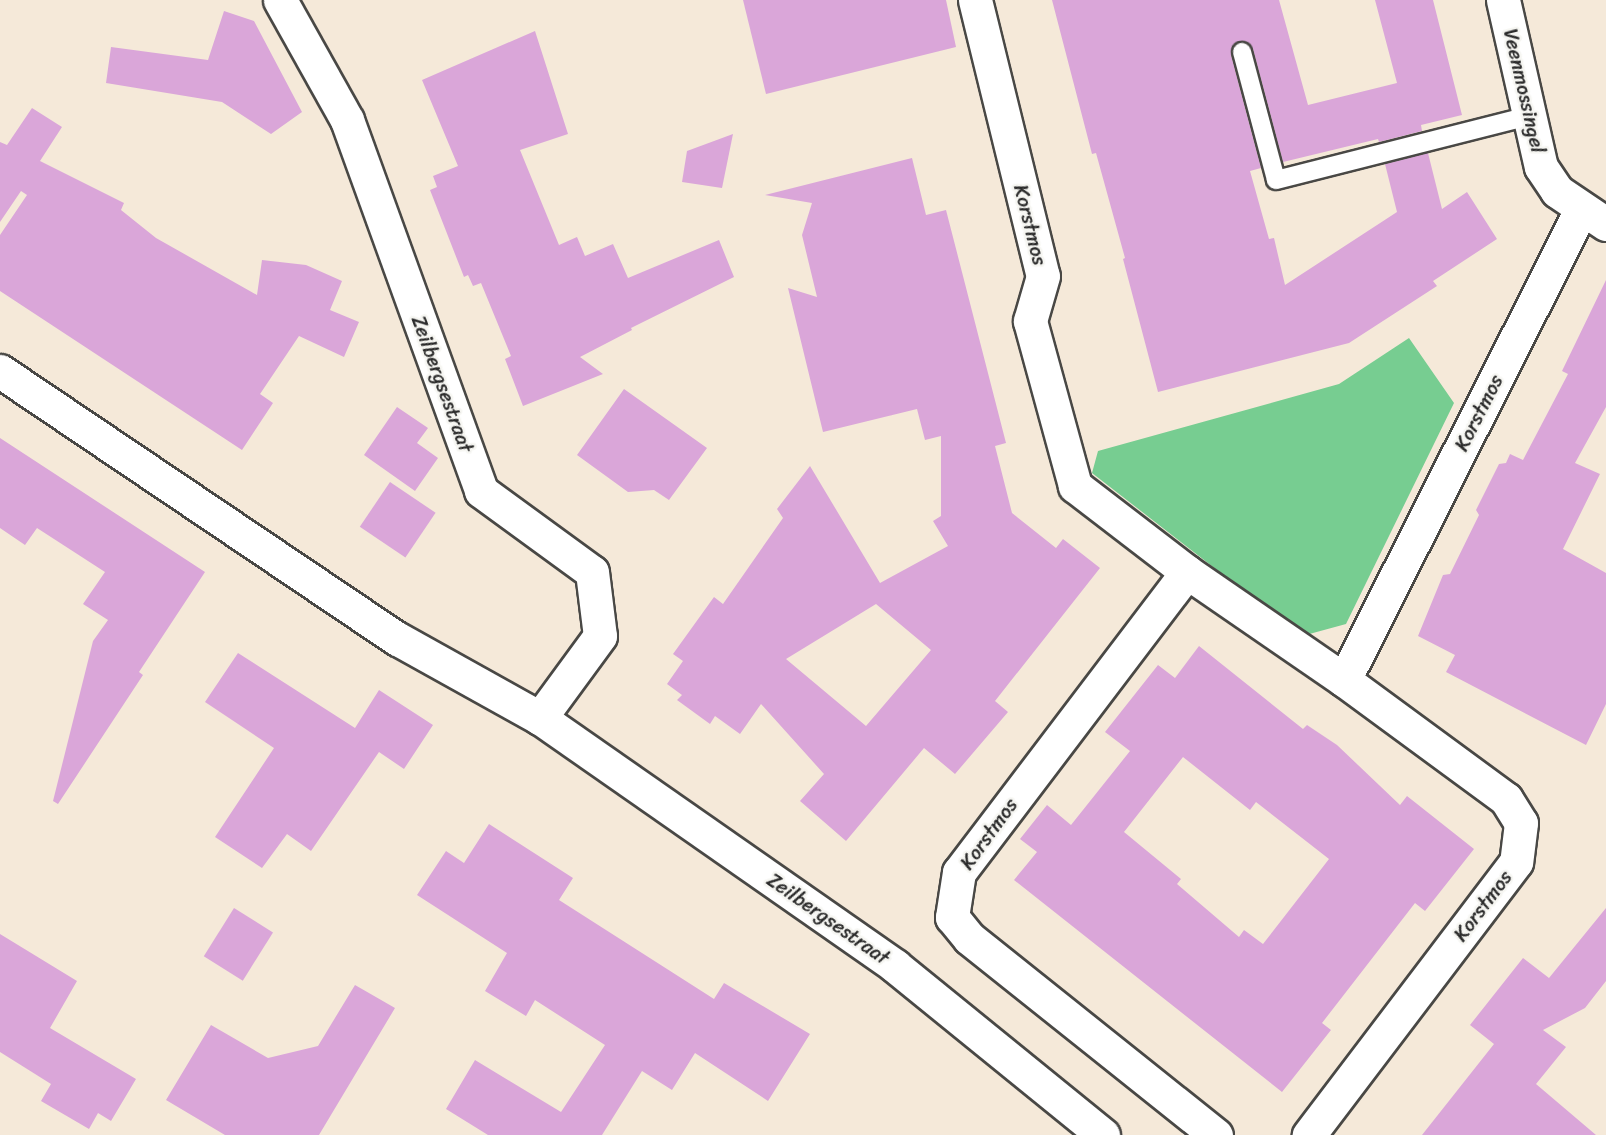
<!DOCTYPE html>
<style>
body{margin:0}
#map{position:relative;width:1606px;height:1135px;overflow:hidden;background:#f5e9d9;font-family:Sriracha,sans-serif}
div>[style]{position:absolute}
.green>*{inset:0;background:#77cd91}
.building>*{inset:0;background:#daa6d9;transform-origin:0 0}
.roads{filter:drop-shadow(2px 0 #494845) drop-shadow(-2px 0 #494845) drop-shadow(0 2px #494845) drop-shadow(0 -2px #494845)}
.lane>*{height:18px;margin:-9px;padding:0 9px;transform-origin:9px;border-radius:9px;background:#fff}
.street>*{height:33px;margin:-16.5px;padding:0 16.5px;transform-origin:16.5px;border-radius:16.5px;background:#fff}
.secondary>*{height:33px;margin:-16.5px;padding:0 16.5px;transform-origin:16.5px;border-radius:16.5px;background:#fff}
span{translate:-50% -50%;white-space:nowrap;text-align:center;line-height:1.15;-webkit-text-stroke:5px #f6f6f2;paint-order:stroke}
.street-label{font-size:20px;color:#2b2b2b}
</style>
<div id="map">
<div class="green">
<div style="clip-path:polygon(1409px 338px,1454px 403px,1346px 624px,1302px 636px,1092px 473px,1098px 451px,1339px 384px)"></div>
</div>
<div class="building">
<div style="clip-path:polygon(743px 0,946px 0,956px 47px,766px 94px)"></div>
<div style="clip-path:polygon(1052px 0,1279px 0,1308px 105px,1397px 83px,1375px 0,1433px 0,1462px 115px,1421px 125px,1422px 131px,1379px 142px,1378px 139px,1283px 162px,1253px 49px,1250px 44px,1240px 41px,1234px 44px,1231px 55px,1261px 168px,1250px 171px,1269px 239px,1274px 238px,1285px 285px,1397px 212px,1385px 164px,1428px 153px,1442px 209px,1467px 192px,1497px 239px,1433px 281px,1437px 286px,1349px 343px,1158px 392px,1123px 259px,1125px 258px,1096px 153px,1092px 154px)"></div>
<div style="clip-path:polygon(224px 11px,254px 21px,302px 112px,271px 134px,222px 102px,106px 83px,111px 47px,208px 60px)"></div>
<div style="clip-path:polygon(535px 31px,568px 134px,520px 150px,559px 245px,577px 237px,585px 256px,613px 244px,628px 278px,719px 240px,734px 277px,631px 328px,632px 330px,580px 357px,603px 374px,523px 406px,505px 359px,511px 356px,481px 283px,473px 286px,468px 275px,464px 277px,430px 190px,437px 187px,433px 176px,458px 166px,422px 80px)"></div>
<div style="clip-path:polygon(32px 108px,62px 127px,40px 161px,124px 203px,121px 210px,156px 238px,257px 295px,262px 260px,306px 265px,342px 281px,330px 310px,359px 322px,344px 357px,299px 336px,260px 394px,273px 403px,242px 450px,0 291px,0 235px,27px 195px,21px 191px,0 222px,0 142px,7px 145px)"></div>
<div style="clip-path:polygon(733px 134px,722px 188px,682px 182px,687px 151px)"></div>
<div style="clip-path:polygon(evenodd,912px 158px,926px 215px,946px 210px,1006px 443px,995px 446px,1012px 513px,1056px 548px,1063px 539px,1100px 568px,995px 701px,1008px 712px,955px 774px,924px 748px,846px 841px,800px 801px,824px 774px,761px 704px,740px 734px,715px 716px,710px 724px,677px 700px,682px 695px,667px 684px,683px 661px,673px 654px,714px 597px,723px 604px,783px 518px,777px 509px,810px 466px,880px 583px,948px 546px,933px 521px,941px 516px,941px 436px,925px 440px,917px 409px,823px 432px,788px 288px,817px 297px,802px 235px,812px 203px,765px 195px,912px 158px,876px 604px,931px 650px,866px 726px,786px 659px,876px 604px)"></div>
<div style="clip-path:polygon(1606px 280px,1606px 407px,1575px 463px,1600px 474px,1563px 549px,1606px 573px,1606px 704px,1586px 745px,1446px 672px,1455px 655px,1418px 636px,1443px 575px,1450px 574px,1479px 515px,1476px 510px,1499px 464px,1506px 463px,1510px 454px,1523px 460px,1568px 374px,1562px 371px)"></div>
<div style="clip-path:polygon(624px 389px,707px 448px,669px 500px,654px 490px,628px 492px,577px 455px)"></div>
<div style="clip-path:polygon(397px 407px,428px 428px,417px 443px,438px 458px,415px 491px,364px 455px)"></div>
<div style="clip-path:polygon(0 438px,205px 572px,139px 672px,143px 675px,58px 804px,53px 801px,93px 641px,108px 620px,83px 604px,105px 572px,37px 528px,25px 545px,0 528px)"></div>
<div style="left:390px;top:482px;width:55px;height:54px;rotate:34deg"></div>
<div style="clip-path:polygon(evenodd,1199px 646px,1303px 729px,1307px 725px,1337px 745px,1400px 805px,1407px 796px,1474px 849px,1425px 911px,1415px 903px,1322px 1023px,1331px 1030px,1282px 1092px,1014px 880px,1037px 852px,1020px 839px,1047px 805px,1071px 825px,1130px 751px,1105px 732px,1158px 665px,1175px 678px,1199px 646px,1183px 757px,1250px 810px,1256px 802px,1329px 859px,1263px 944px,1244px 930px,1239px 937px,1177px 884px,1181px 879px,1124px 832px,1183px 757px)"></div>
<div style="clip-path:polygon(238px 653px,355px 728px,379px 690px,433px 725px,404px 769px,379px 752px,311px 851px,287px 834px,262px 868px,215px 837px,274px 748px,205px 702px)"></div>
<div style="clip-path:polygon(489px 824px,573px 878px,559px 900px,714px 999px,724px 983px,810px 1034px,768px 1101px,695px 1053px,672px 1090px,642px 1071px,602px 1135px,488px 1135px,446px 1109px,475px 1060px,561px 1112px,605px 1045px,535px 1000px,526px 1016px,485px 991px,507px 953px,417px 895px,446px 851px,464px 863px)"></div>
<div style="left:234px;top:908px;width:46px;height:57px;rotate:32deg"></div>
<div style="clip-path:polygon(1606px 908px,1606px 981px,1585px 1008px,1543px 1030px,1566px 1047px,1536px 1084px,1596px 1135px,1422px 1135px,1494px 1044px,1470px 1025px,1523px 958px,1549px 978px)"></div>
<div style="clip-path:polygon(0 934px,77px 981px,50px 1028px,136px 1079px,111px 1121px,98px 1113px,89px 1129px,41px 1101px,51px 1084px,0 1052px)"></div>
<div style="clip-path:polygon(355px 985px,395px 1008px,319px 1135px,225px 1135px,166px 1100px,211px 1025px,268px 1058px,318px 1046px)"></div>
</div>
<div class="roads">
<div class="lane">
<div style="left:1242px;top:52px;width:132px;rotate:75.1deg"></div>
<div style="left:1276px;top:180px;width:261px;rotate:-14.2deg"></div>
</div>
<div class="street">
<div style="left:280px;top:0;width:137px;rotate:60.8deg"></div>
<div style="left:347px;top:120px;width:394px;rotate:70.1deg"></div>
<div style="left:481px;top:491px;width:137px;rotate:36.1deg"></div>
<div style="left:592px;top:572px;width:64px;rotate:82.9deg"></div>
<div style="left:600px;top:636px;width:102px;rotate:126.2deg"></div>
<div style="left:975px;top:0;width:284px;rotate:76.2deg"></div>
<div style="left:1043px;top:276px;width:47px;rotate:106.1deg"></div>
<div style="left:1030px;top:321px;width:171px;rotate:74.7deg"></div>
<div style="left:1075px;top:486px;width:141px;rotate:37.5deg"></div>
<div style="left:1187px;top:572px;width:191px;rotate:34.5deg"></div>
<div style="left:1344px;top:680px;width:201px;rotate:36.3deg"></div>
<div style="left:1506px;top:799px;width:28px;rotate:58deg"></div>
<div style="left:1521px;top:823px;width:39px;rotate:97deg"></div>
<div style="left:1516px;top:862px;width:343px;rotate:127.2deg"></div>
<div style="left:1503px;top:0;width:171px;rotate:77.2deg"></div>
<div style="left:1541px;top:167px;width:29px;rotate:56deg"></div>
<div style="left:1557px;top:191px;width:59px;rotate:34deg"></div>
<div style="left:1187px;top:572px;width:377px;rotate:127.2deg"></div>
<div style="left:959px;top:872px;width:46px;rotate:98.8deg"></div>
<div style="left:952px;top:917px;width:27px;rotate:51deg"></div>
<div style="left:969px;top:938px;width:316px;rotate:38.6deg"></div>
<div style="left:1344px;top:680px;width:526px;rotate:-63.24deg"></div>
</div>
<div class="secondary">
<div style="left:0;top:371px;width:480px;rotate:34deg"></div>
<div style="left:398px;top:639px;width:162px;rotate:29.1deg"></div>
<div style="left:540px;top:718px;width:433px;rotate:34.9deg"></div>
<div style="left:895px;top:966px;width:268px;rotate:39.1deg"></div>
</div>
</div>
<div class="street-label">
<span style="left:1524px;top:91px;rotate:77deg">Veenmossingel</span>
<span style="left:1030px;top:225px;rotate:76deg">Korstmos</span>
<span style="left:442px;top:384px;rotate:70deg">Zeilbergsestraat</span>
<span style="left:1479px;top:413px;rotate:-63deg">Korstmos</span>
<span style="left:989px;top:834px;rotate:-54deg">Korstmos</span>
<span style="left:1483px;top:906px;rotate:-53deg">Korstmos</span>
<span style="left:828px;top:919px;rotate:35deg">Zeilbergsestraat</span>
</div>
</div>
